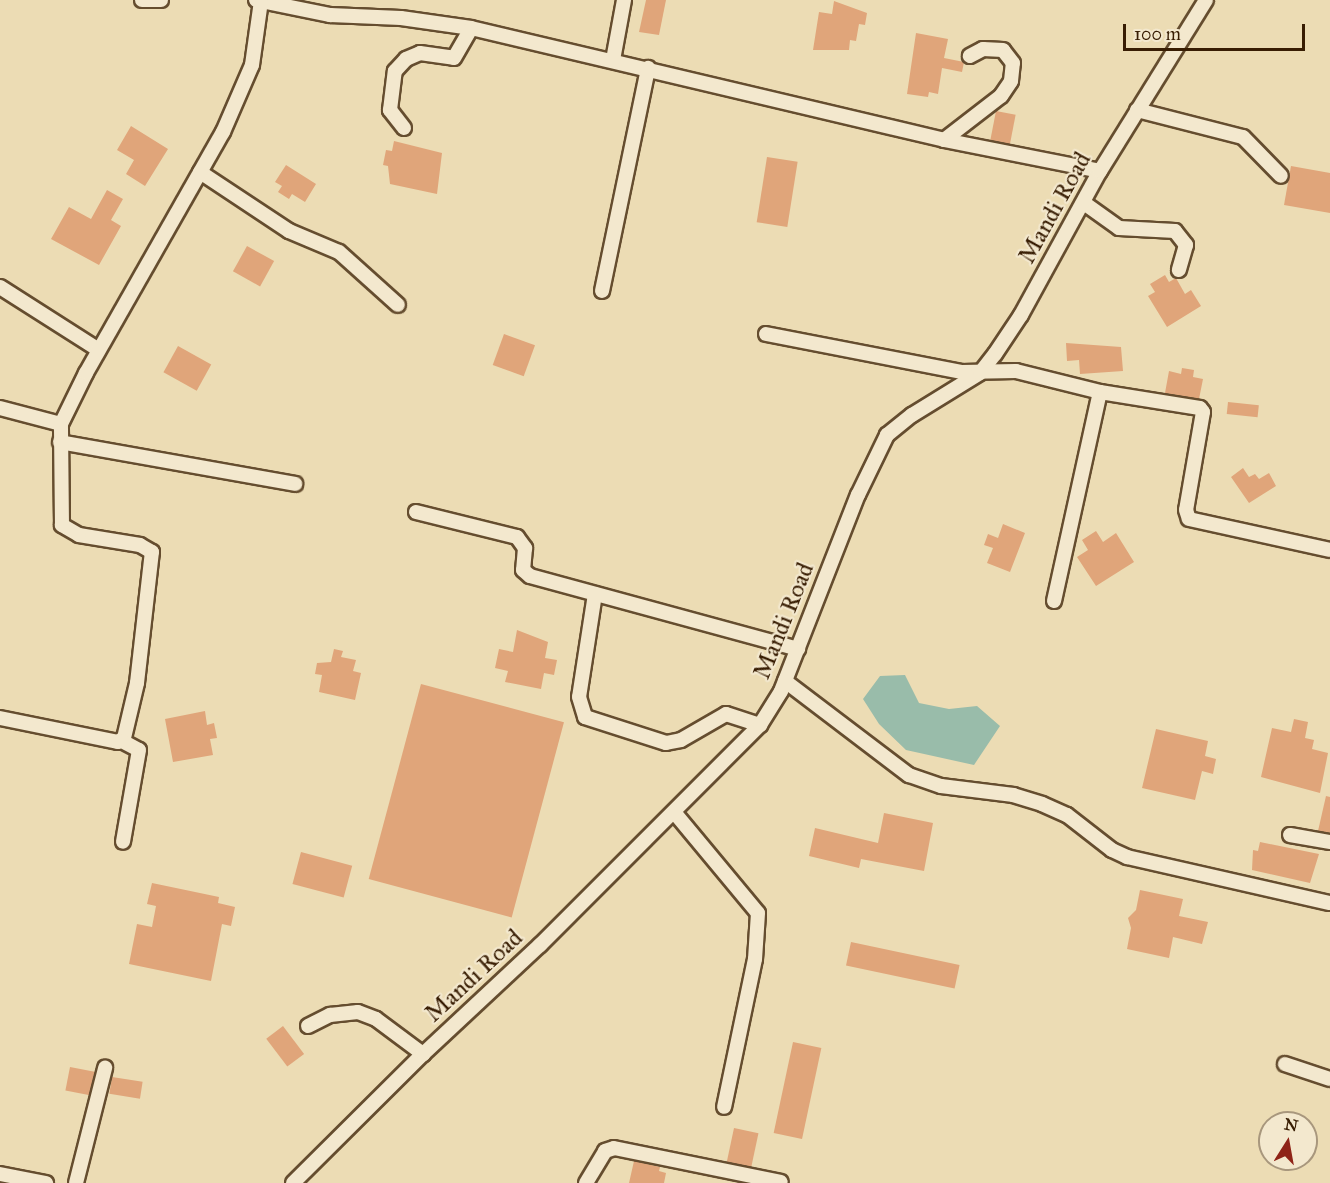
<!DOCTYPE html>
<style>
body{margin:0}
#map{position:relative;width:1330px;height:1183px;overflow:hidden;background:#ecdcb4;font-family:"IM FELL Great Primer",serif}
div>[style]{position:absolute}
.water>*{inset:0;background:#99bcaa}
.building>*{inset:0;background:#e0a57a;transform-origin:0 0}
.roads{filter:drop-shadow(2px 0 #654d2f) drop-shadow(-2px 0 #654d2f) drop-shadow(0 2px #654d2f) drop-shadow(0 -2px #654d2f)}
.minor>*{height:14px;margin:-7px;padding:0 7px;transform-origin:7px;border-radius:7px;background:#f3e8ce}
span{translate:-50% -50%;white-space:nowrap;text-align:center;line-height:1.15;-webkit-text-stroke:4.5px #f3e8ce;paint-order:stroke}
.street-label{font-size:24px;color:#381d03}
.north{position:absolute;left:1258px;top:1111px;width:60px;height:60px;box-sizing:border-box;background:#f3e8ce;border:2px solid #a8977d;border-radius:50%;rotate:11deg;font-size:16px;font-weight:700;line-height:24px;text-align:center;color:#381d03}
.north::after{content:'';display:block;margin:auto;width:21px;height:27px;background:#8f2418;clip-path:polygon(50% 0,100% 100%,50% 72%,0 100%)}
.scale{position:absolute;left:1123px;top:24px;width:182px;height:27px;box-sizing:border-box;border:3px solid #381d03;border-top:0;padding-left:8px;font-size:18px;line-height:21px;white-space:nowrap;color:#381d03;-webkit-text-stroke:4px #f3e8ce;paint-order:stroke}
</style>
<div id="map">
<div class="water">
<div style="clip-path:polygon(905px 675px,919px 703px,949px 709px,977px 706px,1000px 726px,974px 765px,906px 750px,879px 724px,863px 699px,880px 676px)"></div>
</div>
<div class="building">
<div style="clip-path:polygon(646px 0,666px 0,659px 35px,639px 32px)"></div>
<div style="clip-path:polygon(834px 1px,867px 13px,865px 25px,859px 24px,856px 41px,850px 40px,849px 50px,813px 50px,819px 12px,832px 14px)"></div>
<div style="clip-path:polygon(916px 33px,948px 39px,944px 58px,964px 62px,962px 72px,942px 68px,938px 94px,929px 92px,928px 97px,907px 94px)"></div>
<div style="left:996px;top:111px;width:20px;height:30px;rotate:11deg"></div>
<div style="clip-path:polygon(131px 126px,168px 149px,145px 186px,126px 174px,134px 160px,117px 150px)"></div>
<div style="clip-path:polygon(394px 141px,442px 153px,437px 194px,390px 184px,388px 166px,383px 165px,386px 150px,392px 151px)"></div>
<div style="left:767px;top:157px;width:31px;height:66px;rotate:9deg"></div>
<div style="clip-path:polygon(286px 165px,316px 184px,305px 202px,292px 194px,289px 199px,278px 192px,282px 186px,275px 182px)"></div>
<div style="clip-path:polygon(1291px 166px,1330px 173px,1330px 213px,1284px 205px)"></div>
<div style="clip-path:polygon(107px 190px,123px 199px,111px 220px,121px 226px,99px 265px,51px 239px,69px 207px,91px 219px)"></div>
<div style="left:247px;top:246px;width:31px;height:29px;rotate:29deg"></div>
<div style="clip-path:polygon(1165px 275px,1169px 282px,1176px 278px,1185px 294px,1191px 290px,1201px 306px,1167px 327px,1148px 296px,1155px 292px,1150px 284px)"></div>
<div style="left:504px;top:334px;width:33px;height:33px;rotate:20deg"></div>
<div style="clip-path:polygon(1066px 343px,1121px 347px,1123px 371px,1080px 374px,1079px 360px,1067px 361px)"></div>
<div style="left:178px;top:346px;width:38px;height:30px;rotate:29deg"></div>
<div style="clip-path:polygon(1182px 368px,1194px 370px,1193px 377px,1203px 379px,1199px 399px,1165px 393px,1169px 371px,1181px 374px)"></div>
<div style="left:1228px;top:402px;width:31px;height:12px;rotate:6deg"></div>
<div style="clip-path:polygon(1243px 468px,1249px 477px,1255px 474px,1259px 479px,1269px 473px,1276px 486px,1249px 503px,1231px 477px)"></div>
<div style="clip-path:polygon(1003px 524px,1025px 533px,1010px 572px,987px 563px,993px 548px,984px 545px,988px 534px,998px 538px)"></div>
<div style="clip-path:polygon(1096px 531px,1103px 542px,1116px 533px,1134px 562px,1096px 586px,1077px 557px,1088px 550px,1082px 540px)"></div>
<div style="clip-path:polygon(517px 630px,548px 642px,545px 658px,557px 660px,554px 675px,544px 673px,541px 689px,505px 682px,508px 671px,495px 668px,499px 649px,513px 652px)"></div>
<div style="clip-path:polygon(334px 649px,343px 651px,341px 657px,356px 660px,353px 671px,361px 673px,355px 700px,319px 692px,322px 675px,315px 674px,317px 663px,331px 662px)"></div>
<div style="left:421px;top:684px;width:148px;height:202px;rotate:15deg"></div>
<div style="clip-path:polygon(205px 711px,207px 725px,214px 723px,217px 738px,210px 739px,213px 755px,173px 762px,165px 719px)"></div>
<div style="clip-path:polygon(1294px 719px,1308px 722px,1305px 738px,1314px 740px,1312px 749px,1328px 753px,1320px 793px,1261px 777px,1272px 728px,1291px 732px)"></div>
<div style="clip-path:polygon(1156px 729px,1208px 741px,1205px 756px,1216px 759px,1213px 774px,1202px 771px,1195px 800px,1142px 788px)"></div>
<div style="clip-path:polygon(1326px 796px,1330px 797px,1330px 833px,1318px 831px)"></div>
<div style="clip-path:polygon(884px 813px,933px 823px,924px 871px,861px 859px,859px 868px,809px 856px,815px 828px,878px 843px)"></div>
<div style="clip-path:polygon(1260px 842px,1319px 854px,1310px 883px,1252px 870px,1253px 850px,1258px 851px)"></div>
<div style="left:301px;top:852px;width:53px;height:33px;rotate:15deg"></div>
<div style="clip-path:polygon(152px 883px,219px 897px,218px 903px,235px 907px,231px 926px,222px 924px,211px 981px,129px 964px,137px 924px,152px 927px,156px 906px,147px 904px)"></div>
<div style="clip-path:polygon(1140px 890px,1183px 899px,1179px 916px,1208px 922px,1202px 944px,1173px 937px,1169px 958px,1127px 949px,1131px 928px,1128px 918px,1136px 910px)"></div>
<div style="left:851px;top:942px;width:111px;height:24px;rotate:12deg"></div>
<div style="left:283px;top:1026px;width:35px;height:21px;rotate:53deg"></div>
<div style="left:793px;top:1042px;width:29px;height:93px;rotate:12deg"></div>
<div style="left:70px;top:1067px;width:25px;height:24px;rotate:11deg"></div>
<div style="left:112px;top:1077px;width:31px;height:17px;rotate:9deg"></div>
<div style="left:734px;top:1128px;width:25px;height:35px;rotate:12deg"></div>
<div style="clip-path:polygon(634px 1161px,660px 1167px,659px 1171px,666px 1173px,664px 1183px,629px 1183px)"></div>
</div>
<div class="roads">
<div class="minor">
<div style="left:142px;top:0;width:19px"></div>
<div style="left:256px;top:0;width:76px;rotate:11.5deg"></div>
<div style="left:330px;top:15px;width:71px;rotate:2.4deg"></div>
<div style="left:401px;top:18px;width:71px;rotate:8.1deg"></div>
<div style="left:471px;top:28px;width:486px;rotate:13.3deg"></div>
<div style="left:944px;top:140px;width:159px;rotate:11.2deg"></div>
<div style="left:613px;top:60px;width:61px;rotate:-79.6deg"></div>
<div style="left:1137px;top:110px;width:109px;rotate:14.3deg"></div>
<div style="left:1243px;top:137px;width:54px;rotate:45.7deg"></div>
<div style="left:404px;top:128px;width:23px;rotate:-128deg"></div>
<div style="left:390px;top:110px;width:39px;rotate:-83deg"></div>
<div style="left:395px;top:71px;width:16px;rotate:-47deg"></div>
<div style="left:406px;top:59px;width:15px;rotate:-23deg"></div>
<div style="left:420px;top:53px;width:34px;rotate:8deg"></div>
<div style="left:454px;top:58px;width:34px;rotate:-60deg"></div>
<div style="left:944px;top:140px;width:72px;rotate:-37.7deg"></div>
<div style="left:1001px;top:96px;width:18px;rotate:-56deg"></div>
<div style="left:1011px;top:81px;width:18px;rotate:-84deg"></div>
<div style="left:1013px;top:63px;width:16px;rotate:-128deg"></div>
<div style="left:1003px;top:50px;width:20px;rotate:-177deg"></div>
<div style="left:983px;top:49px;width:15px;rotate:152deg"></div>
<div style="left:200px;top:172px;width:107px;rotate:33.5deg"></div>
<div style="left:289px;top:231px;width:54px;rotate:22.8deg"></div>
<div style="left:339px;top:252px;width:79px;rotate:41.9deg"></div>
<div style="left:1084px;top:203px;width:43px;rotate:35.5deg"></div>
<div style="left:1119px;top:228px;width:56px;rotate:3.1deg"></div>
<div style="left:1175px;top:231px;width:18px;rotate:52deg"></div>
<div style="left:1186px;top:245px;width:26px;rotate:106deg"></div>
<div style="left:0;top:287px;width:117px;rotate:32.5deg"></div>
<div style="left:602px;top:291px;width:228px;rotate:-78.3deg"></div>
<div style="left:766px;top:334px;width:200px;rotate:11deg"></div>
<div style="left:962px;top:372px;width:54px;rotate:-1.1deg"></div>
<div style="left:1016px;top:371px;width:87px;rotate:14deg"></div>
<div style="left:1100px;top:392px;width:101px;rotate:9.1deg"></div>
<div style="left:1200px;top:408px;width:5px;rotate:53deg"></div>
<div style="left:1203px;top:412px;width:99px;rotate:99.8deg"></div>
<div style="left:1186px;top:510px;width:9px;rotate:72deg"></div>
<div style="left:1189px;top:519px;width:144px;rotate:12.4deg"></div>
<div style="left:0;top:408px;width:63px;rotate:14.7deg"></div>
<div style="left:60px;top:442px;width:239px;rotate:10.1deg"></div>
<div style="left:416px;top:512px;width:104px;rotate:13.9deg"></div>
<div style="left:517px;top:537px;width:14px;rotate:54deg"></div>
<div style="left:525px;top:548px;width:22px;rotate:95deg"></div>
<div style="left:523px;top:570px;width:9px;rotate:41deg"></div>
<div style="left:530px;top:576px;width:278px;rotate:15.2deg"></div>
<div style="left:595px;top:594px;width:104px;rotate:98.8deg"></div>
<div style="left:579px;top:697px;width:21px;rotate:73deg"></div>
<div style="left:585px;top:717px;width:85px;rotate:17.8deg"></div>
<div style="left:666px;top:743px;width:15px;rotate:-11deg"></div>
<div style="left:681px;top:740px;width:52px;rotate:-30deg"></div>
<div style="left:726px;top:714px;width:36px;rotate:18deg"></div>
<div style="left:1054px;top:601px;width:214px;rotate:-77.6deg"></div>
<div style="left:785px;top:681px;width:156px;rotate:37.2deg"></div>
<div style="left:909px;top:775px;width:34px;rotate:19deg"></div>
<div style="left:941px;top:786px;width:73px;rotate:7.1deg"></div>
<div style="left:1013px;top:795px;width:30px;rotate:17deg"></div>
<div style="left:1042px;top:804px;width:27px;rotate:24deg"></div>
<div style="left:1067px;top:815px;width:57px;rotate:37.9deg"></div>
<div style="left:1112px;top:850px;width:17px;rotate:25deg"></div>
<div style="left:1127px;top:857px;width:208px;rotate:12.8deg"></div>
<div style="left:0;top:718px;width:120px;rotate:11.5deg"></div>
<div style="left:118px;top:742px;width:7px;rotate:-34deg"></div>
<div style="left:124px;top:738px;width:57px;rotate:-76.7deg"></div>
<div style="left:137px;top:683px;width:132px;rotate:-83.5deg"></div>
<div style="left:152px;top:552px;width:14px;rotate:-150deg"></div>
<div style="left:140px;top:545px;width:62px;rotate:-170.7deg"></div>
<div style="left:79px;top:535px;width:20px;rotate:-150deg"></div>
<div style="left:62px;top:525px;width:101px;rotate:-90.6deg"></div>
<div style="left:61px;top:424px;width:57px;rotate:-63.9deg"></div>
<div style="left:86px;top:373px;width:277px;rotate:-60.4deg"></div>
<div style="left:223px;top:132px;width:73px;rotate:-66.6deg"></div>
<div style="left:252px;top:65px;width:65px;rotate:-82deg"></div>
<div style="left:122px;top:741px;width:19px;rotate:28deg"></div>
<div style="left:139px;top:750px;width:93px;rotate:99.9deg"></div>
<div style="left:674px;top:812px;width:131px;rotate:50.3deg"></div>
<div style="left:758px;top:913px;width:46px;rotate:93.7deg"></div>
<div style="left:755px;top:959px;width:151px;rotate:101.8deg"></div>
<div style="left:1290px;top:835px;width:41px;rotate:9.9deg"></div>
<div style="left:308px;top:1026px;width:25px;rotate:-27deg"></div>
<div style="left:330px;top:1015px;width:28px;rotate:-6deg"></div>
<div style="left:358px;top:1012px;width:19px;rotate:21deg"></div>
<div style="left:376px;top:1019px;width:59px;rotate:36.7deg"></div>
<div style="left:1285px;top:1064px;width:47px;rotate:18.4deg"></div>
<div style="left:0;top:1174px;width:47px;rotate:11.1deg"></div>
<div style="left:76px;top:1183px;width:119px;rotate:-75.8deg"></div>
<div style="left:293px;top:1183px;width:183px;rotate:-44.8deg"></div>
<div style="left:423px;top:1054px;width:160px;rotate:-43deg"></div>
<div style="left:540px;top:945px;width:311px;rotate:-45deg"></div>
<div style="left:760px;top:725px;width:40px;rotate:-58deg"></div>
<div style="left:781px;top:691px;width:211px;rotate:-68.6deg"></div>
<div style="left:858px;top:495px;width:67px;rotate:-64.2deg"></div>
<div style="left:887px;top:435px;width:32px;rotate:-39deg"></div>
<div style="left:912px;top:415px;width:80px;rotate:-31.7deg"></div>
<div style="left:980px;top:373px;width:24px;rotate:-52deg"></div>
<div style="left:995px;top:354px;width:47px;rotate:-56.3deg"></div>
<div style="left:1021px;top:315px;width:164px;rotate:-61.3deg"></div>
<div style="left:1100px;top:171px;width:201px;rotate:-58.2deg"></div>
<div style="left:586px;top:1183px;width:37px;rotate:-59deg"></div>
<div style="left:605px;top:1151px;width:9px;rotate:-18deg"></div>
<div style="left:614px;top:1148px;width:170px;rotate:11.5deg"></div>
</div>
</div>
<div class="street-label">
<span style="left:1055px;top:208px;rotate:-61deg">Mandi Road</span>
<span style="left:784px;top:621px;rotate:-68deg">Mandi Road</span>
<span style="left:474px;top:976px;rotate:-43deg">Mandi Road</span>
</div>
<div class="north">N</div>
<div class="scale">100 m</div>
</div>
